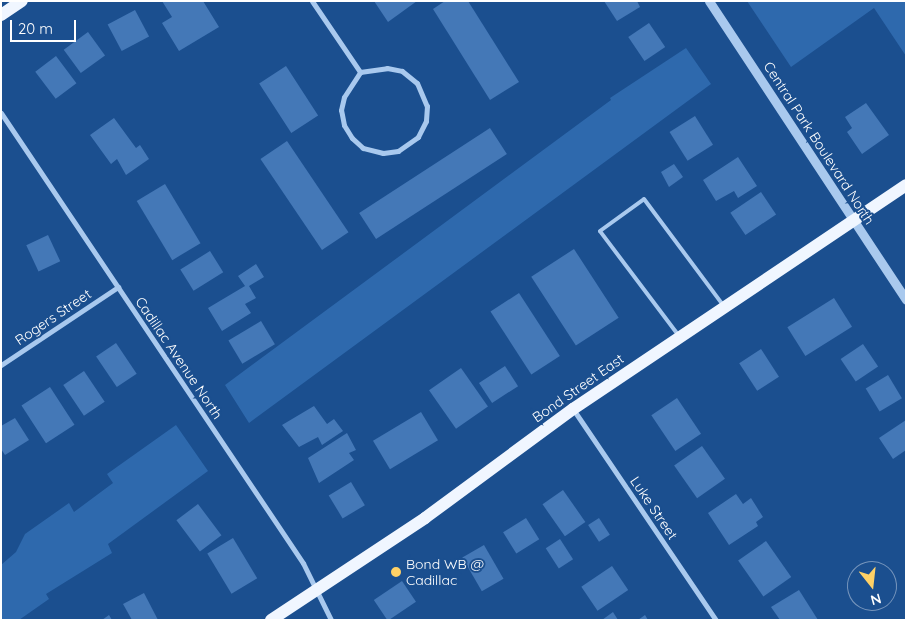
<!DOCTYPE html>
<style>
body{margin:0}
#map{position:relative;width:907px;height:621px;overflow:hidden;background:#1b4f8f;font-family:Quicksand,sans-serif}
div>[style]{position:absolute}
.green>*{inset:0;background:#2e69ad}
.building>*{inset:0;background:#4478b7;transform-origin:0 0}
.service>*{height:4px;margin:-2px;padding:0 2px;transform-origin:2px;border-radius:2px;background:#a9c9ee}
.minor>*{height:5px;margin:-2.5px;padding:0 2.5px;transform-origin:2.5px;border-radius:2.5px;background:#a9c9ee}
.tertiary>*{height:9px;margin:-4.5px;padding:0 4.5px;transform-origin:4.5px;border-radius:4.5px;background:#a9c9ee}
.primary>*{height:12px;margin:-6px;padding:0 6px;transform-origin:6px;border-radius:6px;background:#f0f6ff}
.dots>*{width:14px;height:14px;translate:-50% -50%;box-sizing:border-box;border:2px solid #1b4f8f;border-radius:50%}
span{translate:-50% -50%;white-space:nowrap;text-align:center;line-height:1.15;-webkit-text-stroke:4px #1b4f8f;paint-order:stroke}
.street-label{font-size:14px;color:#fff}
.poi-label{font-size:14px;color:#fff}
.left{translate:0 -50%;text-align:left}
.frame{position:absolute;inset:0;border:2px solid #fff;pointer-events:none}
.north{position:absolute;left:847px;top:561px;width:50px;height:50px;box-sizing:border-box;background:#1b4f8f;border:1px solid #7695bc;border-radius:50%;rotate:164deg;font-size:14px;font-weight:700;line-height:20px;text-align:center;color:#fff}
.north::after{content:'';display:block;margin:auto;width:18px;height:22px;background:#ffd166;clip-path:polygon(50% 0,100% 100%,50% 72%,0 100%)}
.scale{position:absolute;left:10px;top:20px;width:66px;height:22px;box-sizing:border-box;border:2px solid #fff;border-top:0;padding-left:6px;font-size:15px;line-height:18px;white-space:nowrap;color:#fff;-webkit-text-stroke:4px #1b4f8f;paint-order:stroke}
</style>
<div id="map">
<div class="green">
<div style="clip-path:polygon(747px 1px,906px 1px,906px 56px,874px 8px,791px 67px)"></div>
<div style="clip-path:polygon(686px 48px,711px 84px,249px 423px,225px 385px,611px 100px,610px 98px)"></div>
<div style="clip-path:polygon(176px 425px,208px 471px,108px 544px,112px 553px,46px 594px,49px 599px,19px 620px,1px 620px,1px 565px,16px 552px,25px 534px,69px 503px,74px 512px,113px 483px,107px 474px)"></div>
</div>
<div class="building">
<div style="clip-path:polygon(162px 1px,203px 1px,219px 27px,179px 51px,162px 23px,172px 17px)"></div>
<div style="clip-path:polygon(374px 1px,417px 1px,388px 22px)"></div>
<div style="clip-path:polygon(445px 1px,468px 1px,519px 82px,490px 100px,433px 9px)"></div>
<div style="clip-path:polygon(604px 1px,637px 1px,640px 7px,617px 21px)"></div>
<div style="left:135px;top:10px;width:30px;height:31px;rotate:62deg"></div>
<div style="left:649px;top:23px;width:29px;height:25px;rotate:56deg"></div>
<div style="left:88px;top:32px;width:29px;height:30px;rotate:54deg"></div>
<div style="left:56px;top:56px;width:34px;height:26px;rotate:53deg"></div>
<div style="left:286px;top:66px;width:59px;height:32px;rotate:57deg"></div>
<div style="clip-path:polygon(866px 103px,889px 135px,862px 154px,847px 132px,852px 128px,845px 117px)"></div>
<div style="left:695px;top:116px;width:34px;height:30px;rotate:58deg"></div>
<div style="clip-path:polygon(114px 118px,136px 148px,140px 145px,149px 159px,126px 175px,117px 159px,111px 164px,90px 135px)"></div>
<div style="left:490px;top:128px;width:31px;height:156px;rotate:57deg"></div>
<div style="left:287px;top:141px;width:110px;height:32px;rotate:56deg"></div>
<div style="clip-path:polygon(738px 157px,757px 186px,738px 198px,734px 191px,716px 201px,703px 180px)"></div>
<div style="clip-path:polygon(674px 164px,683px 177px,669px 187px,661px 172px)"></div>
<div style="left:165px;top:184px;width:69px;height:33px;rotate:59deg"></div>
<div style="left:761px;top:192px;width:27px;height:37px;rotate:56deg"></div>
<div style="left:48px;top:235px;width:29px;height:24px;rotate:65deg"></div>
<div style="left:574px;top:249px;width:82px;height:51px;rotate:57deg"></div>
<div style="left:210px;top:251px;width:25px;height:35px;rotate:58deg"></div>
<div style="clip-path:polygon(256px 264px,264px 277px,249px 286px,256px 298px,245px 304px,251px 313px,222px 331px,208px 308px,245px 286px,238px 276px)"></div>
<div style="left:519px;top:293px;width:75px;height:34px;rotate:57deg"></div>
<div style="left:834px;top:298px;width:34px;height:55px;rotate:58deg"></div>
<div style="left:261px;top:321px;width:27px;height:38px;rotate:59deg"></div>
<div style="left:116px;top:343px;width:37px;height:24px;rotate:56deg"></div>
<div style="left:863px;top:344px;width:27px;height:27px;rotate:56deg"></div>
<div style="left:761px;top:349px;width:33px;height:26px;rotate:57deg"></div>
<div style="left:505px;top:366px;width:24px;height:31px;rotate:57deg"></div>
<div style="left:461px;top:368px;width:47px;height:39px;rotate:55deg"></div>
<div style="left:84px;top:371px;width:37px;height:25px;rotate:56deg"></div>
<div style="left:888px;top:375px;width:27px;height:26px;rotate:59deg"></div>
<div style="left:50px;top:387px;width:45px;height:34px;rotate:57deg"></div>
<div style="left:677px;top:398px;width:43px;height:31px;rotate:56deg"></div>
<div style="clip-path:polygon(314px 406px,327px 424px,334px 419px,343px 431px,322px 445px,318px 437px,299px 447px,282px 425px)"></div>
<div style="left:421px;top:412px;width:33px;height:56px;rotate:59deg"></div>
<div style="clip-path:polygon(15px 418px,29px 440px,5px 455px,1px 449px,1px 426px)"></div>
<div style="clip-path:polygon(906px 420px,906px 450px,893px 459px,879px 438px)"></div>
<div style="clip-path:polygon(347px 433px,356px 450px,349px 453px,354px 460px,319px 483px,308px 458px)"></div>
<div style="left:702px;top:446px;width:40px;height:34px;rotate:55deg"></div>
<div style="left:351px;top:482px;width:27px;height:26px;rotate:59deg"></div>
<div style="left:563px;top:490px;width:39px;height:25px;rotate:55deg"></div>
<div style="clip-path:polygon(736px 494px,743px 504px,751px 498px,763px 517px,756px 522px,758px 526px,729px 545px,708px 513px)"></div>
<div style="left:198px;top:504px;width:39px;height:27px;rotate:53deg"></div>
<div style="left:526px;top:518px;width:25px;height:27px;rotate:58deg"></div>
<div style="left:599px;top:518px;width:20px;height:13px;rotate:57deg"></div>
<div style="left:233px;top:538px;width:47px;height:30px;rotate:59deg"></div>
<div style="left:560px;top:539px;width:24px;height:17px;rotate:57deg"></div>
<div style="left:766px;top:541px;width:44px;height:34px;rotate:55deg"></div>
<div style="left:484px;top:545px;width:39px;height:25px;rotate:60deg"></div>
<div style="left:612px;top:566px;width:29px;height:37px;rotate:56deg"></div>
<div style="left:402px;top:581px;width:25px;height:34px;rotate:56deg"></div>
<div style="clip-path:polygon(799px 590px,818px 620px,780px 620px,771px 607px)"></div>
<div style="clip-path:polygon(144px 593px,158px 620px,132px 620px,123px 604px)"></div>
<div style="clip-path:polygon(613px 612px,618px 620px,602px 620px)"></div>
<div style="clip-path:polygon(109px 615px,112px 620px,102px 620px)"></div>
<div style="clip-path:polygon(645px 615px,648px 620px,638px 620px)"></div>
</div>
<div class="service">
<div style="left:679px;top:336px;width:131px;rotate:-127deg"></div>
<div style="left:600px;top:231px;width:54px;rotate:-36deg"></div>
<div style="left:644px;top:199px;width:132px;rotate:53.3deg"></div>
</div>
<div class="minor">
<div style="left:312px;top:1px;width:86px;rotate:55.9deg"></div>
<div style="left:387px;top:68px;width:15px;rotate:11deg"></div>
<div style="left:402px;top:71px;width:19px;rotate:39deg"></div>
<div style="left:417px;top:83px;width:25px;rotate:67deg"></div>
<div style="left:427px;top:106px;width:15px;rotate:94deg"></div>
<div style="left:426px;top:121px;width:18px;rotate:117deg"></div>
<div style="left:418px;top:137px;width:24px;rotate:145deg"></div>
<div style="left:398px;top:151px;width:15px;rotate:172deg"></div>
<div style="left:383px;top:153px;width:21px;rotate:-166deg"></div>
<div style="left:363px;top:148px;width:15px;rotate:-138deg"></div>
<div style="left:352px;top:138px;width:15px;rotate:-122deg"></div>
<div style="left:344px;top:125px;width:15px;rotate:-101deg"></div>
<div style="left:341px;top:110px;width:13px;rotate:-77deg"></div>
<div style="left:344px;top:97px;width:30px;rotate:-57deg"></div>
<div style="left:360px;top:72px;width:27px;rotate:-8deg"></div>
<div style="left:1px;top:113px;width:542px;rotate:56.13deg"></div>
<div style="left:303px;top:563px;width:64px;rotate:63.8deg"></div>
<div style="left:1px;top:365px;width:141px;rotate:-33.7deg"></div>
<div style="left:573px;top:409px;width:255px;rotate:55.9deg"></div>
</div>
<div class="tertiary">
<div style="left:709px;top:1px;width:358px;rotate:56.6deg"></div>
</div>
<div class="primary">
<div style="left:1px;top:15px;width:25px;rotate:-34deg"></div>
<div style="left:271px;top:620px;width:185px;rotate:-33.5deg"></div>
<div style="left:425px;top:518px;width:184px;rotate:-36.4deg"></div>
<div style="left:573px;top:409px;width:401px;rotate:-33.9deg"></div>
</div>
<div class="dots">
<div style="left:396px;top:572px;background:#ffd166"></div>
</div>
<div class="street-label">
<span style="left:819px;top:143px;rotate:57deg">Central Park Boulevard North</span>
<span style="left:53px;top:317px;rotate:-34deg">Rogers Street</span>
<span style="left:179px;top:358px;rotate:56deg">Cadillac Avenue North</span>
<span style="left:578px;top:388px;rotate:-35deg">Bond Street East</span>
<span style="left:654px;top:508px;rotate:56deg">Luke Street</span>
</div>
<div class="poi-label">
<span class="left" style="left:406px;top:572px">Bond WB @<br>Cadillac</span>
</div>
<div class="frame"></div>
<div class="north">N</div>
<div class="scale">20 m</div>
</div>
